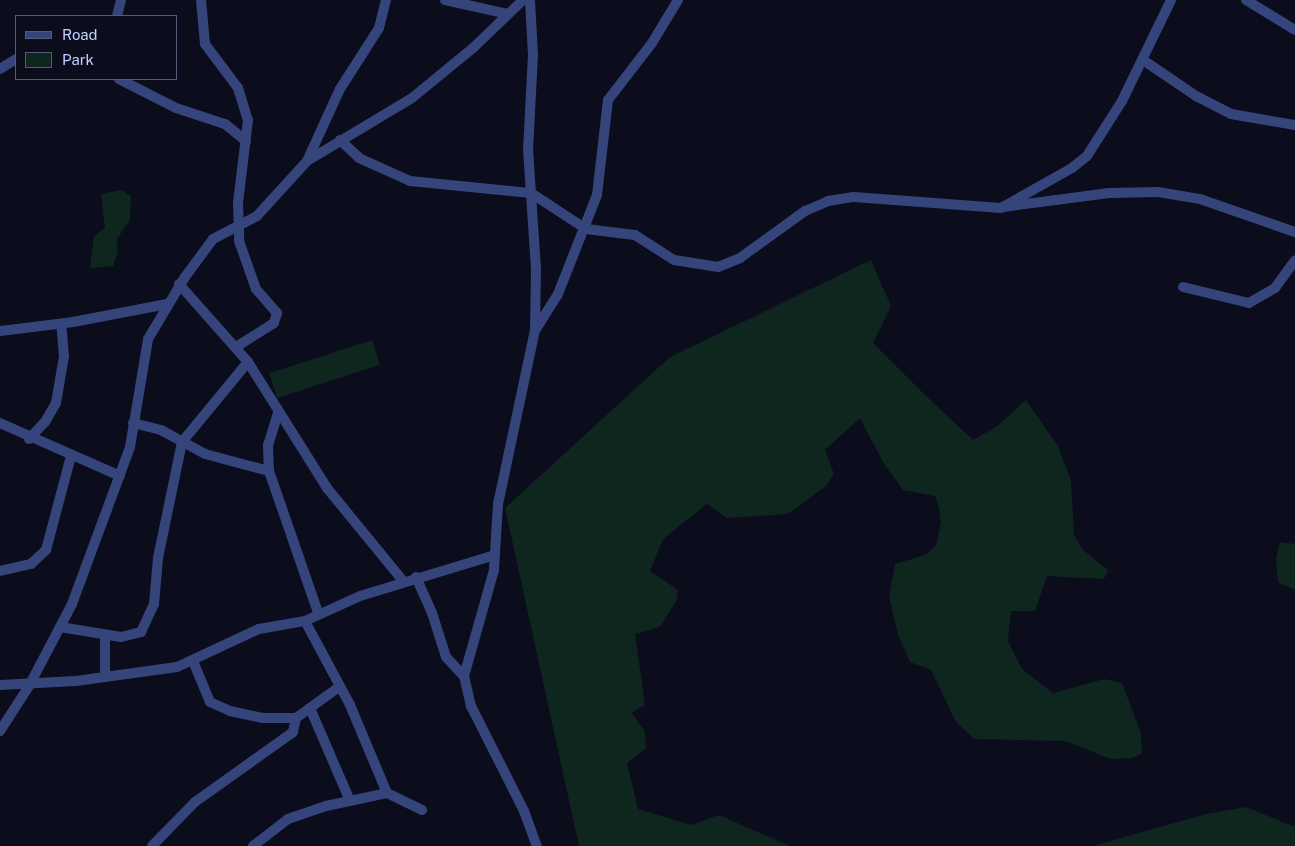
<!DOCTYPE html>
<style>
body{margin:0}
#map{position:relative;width:1295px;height:846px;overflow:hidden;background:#0b0c1c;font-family:"Public Sans",sans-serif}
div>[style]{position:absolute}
.green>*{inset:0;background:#0e261e;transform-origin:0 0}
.minor>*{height:10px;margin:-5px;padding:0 5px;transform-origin:5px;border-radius:5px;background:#35457c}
.tertiary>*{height:10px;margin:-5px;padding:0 5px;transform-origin:5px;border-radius:5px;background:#35457c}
span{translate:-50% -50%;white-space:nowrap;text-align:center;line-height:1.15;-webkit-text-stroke:4.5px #0b0c1c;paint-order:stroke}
.legend{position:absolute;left:15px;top:15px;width:162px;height:65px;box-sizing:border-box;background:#0b0c1c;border:1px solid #555a77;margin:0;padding:6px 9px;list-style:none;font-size:15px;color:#c5ceff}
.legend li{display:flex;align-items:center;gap:10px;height:25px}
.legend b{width:25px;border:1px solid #555a77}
</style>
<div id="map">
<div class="green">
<div style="clip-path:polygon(121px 190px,131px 196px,130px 220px,117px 239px,118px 252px,113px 266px,90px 268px,94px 236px,105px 228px,101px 194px)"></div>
<div style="clip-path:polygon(871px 260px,891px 306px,873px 343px,925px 395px,973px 440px,996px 427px,1026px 400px,1058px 446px,1071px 481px,1074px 535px,1083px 550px,1108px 570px,1104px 579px,1047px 576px,1035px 611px,1011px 611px,1008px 641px,1022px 669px,1053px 693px,1104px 679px,1122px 683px,1141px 733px,1142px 754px,1132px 758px,1111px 759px,1065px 741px,974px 739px,956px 722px,931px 670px,910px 662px,898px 635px,889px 596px,895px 564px,925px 555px,936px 546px,941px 522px,939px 508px,935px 496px,903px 490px,884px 464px,860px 418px,825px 450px,834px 474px,826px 486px,788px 514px,727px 518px,707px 504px,663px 539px,650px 571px,678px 590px,677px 600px,660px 627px,635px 634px,645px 705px,632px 713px,645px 732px,646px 748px,627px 763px,638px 809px,691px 825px,719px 815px,790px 846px,579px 846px,505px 508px,670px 357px)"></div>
<div style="left:372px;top:340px;width:26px;height:108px;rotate:72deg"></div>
<div style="clip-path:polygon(1280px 542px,1295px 544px,1295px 590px,1278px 582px,1276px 559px)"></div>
<div style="clip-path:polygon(1246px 807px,1295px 827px,1295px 846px,1093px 846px,1206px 814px)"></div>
</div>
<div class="minor">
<div style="left:201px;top:0;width:44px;rotate:84.8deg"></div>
<div style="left:205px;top:44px;width:55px;rotate:53.1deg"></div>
<div style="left:238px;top:88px;width:34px;rotate:73deg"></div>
<div style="left:248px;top:120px;width:84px;rotate:96.9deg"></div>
<div style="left:238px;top:203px;width:38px;rotate:88deg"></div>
<div style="left:239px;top:241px;width:51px;rotate:70.5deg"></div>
<div style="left:256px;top:289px;width:32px;rotate:49deg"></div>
<div style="left:277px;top:313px;width:10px;rotate:107deg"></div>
<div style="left:274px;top:323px;width:45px;rotate:147.7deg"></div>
<div style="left:445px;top:0;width:65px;rotate:12.5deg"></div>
<div style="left:530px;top:0;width:55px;rotate:86.9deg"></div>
<div style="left:533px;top:55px;width:94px;rotate:93deg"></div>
<div style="left:528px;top:149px;width:119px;rotate:86.2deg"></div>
<div style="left:536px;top:268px;width:62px;rotate:90.9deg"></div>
<div style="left:535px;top:330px;width:178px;rotate:102deg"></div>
<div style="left:498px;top:504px;width:66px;rotate:93.5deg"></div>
<div style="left:494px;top:570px;width:110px;rotate:105.8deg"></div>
<div style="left:464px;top:676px;width:31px;rotate:77deg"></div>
<div style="left:471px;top:706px;width:118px;rotate:63.2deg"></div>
<div style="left:524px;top:811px;width:37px;rotate:70deg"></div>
<div style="left:117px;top:16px;width:16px;rotate:-76deg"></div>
<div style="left:1143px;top:60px;width:64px;rotate:34.2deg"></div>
<div style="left:1196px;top:96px;width:39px;rotate:27deg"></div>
<div style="left:1231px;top:114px;width:65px;rotate:9.8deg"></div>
<div style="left:0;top:69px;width:19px;rotate:-32deg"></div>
<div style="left:119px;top:79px;width:64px;rotate:27deg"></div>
<div style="left:176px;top:108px;width:52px;rotate:18.1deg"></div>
<div style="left:225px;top:124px;width:27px;rotate:39deg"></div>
<div style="left:340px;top:140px;width:26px;rotate:43deg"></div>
<div style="left:359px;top:158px;width:56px;rotate:24.3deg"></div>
<div style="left:410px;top:181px;width:122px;rotate:5.7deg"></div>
<div style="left:531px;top:193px;width:66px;rotate:33.2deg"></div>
<div style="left:586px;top:229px;width:49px;rotate:7deg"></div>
<div style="left:635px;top:235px;width:46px;rotate:32.7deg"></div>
<div style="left:674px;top:260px;width:45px;rotate:9deg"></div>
<div style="left:718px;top:267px;width:24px;rotate:-22deg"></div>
<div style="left:740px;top:258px;width:80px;rotate:-35.9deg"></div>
<div style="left:805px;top:211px;width:25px;rotate:-23deg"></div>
<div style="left:828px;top:201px;width:26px;rotate:-9deg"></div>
<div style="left:854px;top:197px;width:147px;rotate:4.3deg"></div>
<div style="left:1001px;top:208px;width:81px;rotate:-29.4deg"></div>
<div style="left:1072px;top:168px;width:19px;rotate:-39deg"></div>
<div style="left:1087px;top:156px;width:65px;rotate:-57.5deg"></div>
<div style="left:1122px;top:101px;width:112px;rotate:-64.1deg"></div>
<div style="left:307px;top:161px;width:79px;rotate:-65.4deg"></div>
<div style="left:340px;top:89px;width:72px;rotate:-57.4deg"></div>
<div style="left:379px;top:28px;width:29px;rotate:-76deg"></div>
<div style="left:1003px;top:207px;width:107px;rotate:-7.5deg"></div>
<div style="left:1109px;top:193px;width:49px;rotate:-1.2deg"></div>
<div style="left:1158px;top:192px;width:43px;rotate:9.5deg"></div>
<div style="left:1200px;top:199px;width:101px;rotate:19.2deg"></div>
<div style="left:179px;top:284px;width:104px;rotate:48.5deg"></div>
<div style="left:248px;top:362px;width:149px;rotate:57.9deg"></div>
<div style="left:327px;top:488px;width:120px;rotate:50.7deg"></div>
<div style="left:1183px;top:287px;width:68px;rotate:13.6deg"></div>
<div style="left:1249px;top:303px;width:30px;rotate:-30deg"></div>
<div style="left:1275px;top:288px;width:34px;rotate:-54deg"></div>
<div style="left:536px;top:329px;width:41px;rotate:-57.8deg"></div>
<div style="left:558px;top:294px;width:106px;rotate:-68.5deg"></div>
<div style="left:597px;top:195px;width:96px;rotate:-83.4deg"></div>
<div style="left:608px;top:100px;width:72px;rotate:-52.3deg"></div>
<div style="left:652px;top:43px;width:50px;rotate:-58.8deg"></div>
<div style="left:0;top:331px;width:74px;rotate:-7deg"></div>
<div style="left:73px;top:322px;width:96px;rotate:-10.8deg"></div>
<div style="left:278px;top:413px;width:34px;rotate:107deg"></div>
<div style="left:268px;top:445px;width:26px;rotate:88deg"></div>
<div style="left:269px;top:471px;width:152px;rotate:70.9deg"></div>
<div style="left:0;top:423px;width:131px;rotate:23.8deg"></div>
<div style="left:133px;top:423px;width:29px;rotate:14deg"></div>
<div style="left:161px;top:430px;width:50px;rotate:28.6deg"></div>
<div style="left:205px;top:454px;width:66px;rotate:14.9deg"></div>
<div style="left:29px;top:439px;width:23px;rotate:-47deg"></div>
<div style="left:45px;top:422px;width:22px;rotate:-60deg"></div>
<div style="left:56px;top:403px;width:48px;rotate:-80.3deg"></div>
<div style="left:64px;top:356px;width:32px;rotate:-95deg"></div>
<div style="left:0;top:571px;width:32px;rotate:-13deg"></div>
<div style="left:31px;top:564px;width:21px;rotate:-43deg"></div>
<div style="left:46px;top:550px;width:97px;rotate:-75.1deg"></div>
<div style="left:416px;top:577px;width:39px;rotate:66deg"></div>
<div style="left:432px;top:613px;width:46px;rotate:72.3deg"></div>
<div style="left:446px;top:657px;width:26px;rotate:47deg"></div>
<div style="left:305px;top:621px;width:95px;rotate:61.8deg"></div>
<div style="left:350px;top:705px;width:95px;rotate:67.2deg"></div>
<div style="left:387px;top:793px;width:39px;rotate:26deg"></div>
<div style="left:60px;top:627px;width:62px;rotate:9.3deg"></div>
<div style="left:121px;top:637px;width:21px;rotate:-14deg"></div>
<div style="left:141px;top:632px;width:31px;rotate:-65deg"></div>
<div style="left:154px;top:604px;width:46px;rotate:-85deg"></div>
<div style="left:158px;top:558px;width:118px;rotate:-78.3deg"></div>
<div style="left:182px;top:442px;width:104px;rotate:-50.5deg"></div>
<div style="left:193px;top:661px;width:44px;rotate:67.5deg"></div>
<div style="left:210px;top:702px;width:22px;rotate:24deg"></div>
<div style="left:230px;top:711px;width:33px;rotate:12deg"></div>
<div style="left:262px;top:718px;width:34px"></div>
<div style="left:296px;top:718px;width:53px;rotate:-35.8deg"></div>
<div style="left:105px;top:677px;width:42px;rotate:-90deg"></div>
<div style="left:0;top:685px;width:76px;rotate:-3deg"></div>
<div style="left:76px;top:681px;width:102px;rotate:-7.9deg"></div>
<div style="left:177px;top:667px;width:90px;rotate:-24.9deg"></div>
<div style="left:259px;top:629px;width:47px;rotate:-9.9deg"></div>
<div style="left:305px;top:621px;width:60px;rotate:-24.4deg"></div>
<div style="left:360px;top:596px;width:141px;rotate:-16.9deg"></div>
<div style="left:310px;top:708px;width:101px;rotate:66.7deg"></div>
<div style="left:0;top:731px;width:54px;rotate:-57.2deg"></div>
<div style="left:29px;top:686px;width:93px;rotate:-62.3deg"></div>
<div style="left:72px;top:604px;width:167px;rotate:-69.7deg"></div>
<div style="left:130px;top:447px;width:109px;rotate:-80.5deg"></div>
<div style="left:148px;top:339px;width:72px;rotate:-59.2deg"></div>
<div style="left:185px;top:277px;width:47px;rotate:-53.6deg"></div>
<div style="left:213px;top:239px;width:50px;rotate:-27.6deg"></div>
<div style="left:257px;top:216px;width:74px;rotate:-47.7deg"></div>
<div style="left:307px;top:161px;width:122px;rotate:-31deg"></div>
<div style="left:412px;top:98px;width:79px;rotate:-39.3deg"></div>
<div style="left:473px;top:48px;width:69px;rotate:-43.8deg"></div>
<div style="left:152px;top:846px;width:62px;rotate:-45.7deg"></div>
<div style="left:195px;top:802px;width:120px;rotate:-35.5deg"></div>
<div style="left:293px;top:732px;width:14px;rotate:-78deg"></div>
<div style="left:253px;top:846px;width:44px;rotate:-37.6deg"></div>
<div style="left:288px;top:819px;width:40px;rotate:-18.9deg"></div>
<div style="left:326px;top:806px;width:62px;rotate:-12deg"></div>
</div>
<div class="tertiary">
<div style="left:1246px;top:0;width:57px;rotate:31.5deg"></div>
</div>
<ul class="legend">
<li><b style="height:6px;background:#35457c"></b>Road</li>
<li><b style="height:14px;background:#0e261e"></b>Park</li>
</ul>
</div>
